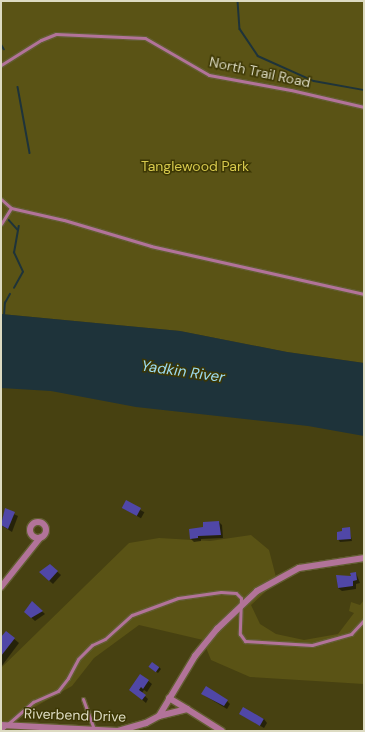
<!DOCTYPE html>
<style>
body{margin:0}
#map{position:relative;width:365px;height:732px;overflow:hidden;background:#474111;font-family:"DM Sans",sans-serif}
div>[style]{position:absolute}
.green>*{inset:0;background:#5a5315}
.water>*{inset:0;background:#1e333a}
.shadow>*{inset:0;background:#0007;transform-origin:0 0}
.stream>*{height:1.5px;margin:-0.75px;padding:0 0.75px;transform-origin:0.75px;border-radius:0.75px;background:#1e333a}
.building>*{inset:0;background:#5047a7;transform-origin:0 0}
.roads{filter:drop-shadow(1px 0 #625d31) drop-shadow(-1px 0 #625d31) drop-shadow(0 1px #625d31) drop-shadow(0 -1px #625d31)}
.service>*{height:3px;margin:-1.5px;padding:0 1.5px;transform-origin:1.5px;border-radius:1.5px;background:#b27399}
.minor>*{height:6px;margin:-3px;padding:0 3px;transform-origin:3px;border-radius:3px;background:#b27399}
.minor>.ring{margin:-3px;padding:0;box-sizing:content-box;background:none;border:6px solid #b27399;border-radius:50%}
span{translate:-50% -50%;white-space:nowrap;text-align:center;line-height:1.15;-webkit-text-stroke:3px #3c3704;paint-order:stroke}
.street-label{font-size:14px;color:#dddbc2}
.park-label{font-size:14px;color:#d7c94d}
.water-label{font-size:15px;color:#9ddcf3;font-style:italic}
.frame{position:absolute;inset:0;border:2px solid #dddbc2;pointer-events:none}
</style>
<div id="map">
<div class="green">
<div style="clip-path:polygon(1px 1px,364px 1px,364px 363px,287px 352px,180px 331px,1px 314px)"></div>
<div style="clip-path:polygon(251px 535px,269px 550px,277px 581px,251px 605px,260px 624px,276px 634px,304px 640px,338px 634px,354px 613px,349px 611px,351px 602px,360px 605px,364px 600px,364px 684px,250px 677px,211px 660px,203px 640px,139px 625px,94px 658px,72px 686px,17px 717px,12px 731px,1px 731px,1px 668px,129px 543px,159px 538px,210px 541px)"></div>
</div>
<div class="water">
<div style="clip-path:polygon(1px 314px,180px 331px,287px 352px,364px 363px,364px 436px,308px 426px,136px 407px,51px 391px,1px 388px)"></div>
</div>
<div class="shadow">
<div style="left:126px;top:502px;width:21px;height:7px;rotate:29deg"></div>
<div style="clip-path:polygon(5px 510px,18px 516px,12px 532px,1px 525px)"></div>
<div style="clip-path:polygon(219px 522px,222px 525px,223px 538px,201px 539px,201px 541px,194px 542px,191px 539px)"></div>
<div style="clip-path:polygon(349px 528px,352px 541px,340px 542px,338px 539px)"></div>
<div style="clip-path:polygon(50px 565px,61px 575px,53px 584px,44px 576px)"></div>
<div style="clip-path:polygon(356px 573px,360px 583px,356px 584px,356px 589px,342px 591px,338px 588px,337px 576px,352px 577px)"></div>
<div style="clip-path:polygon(32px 602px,45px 614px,35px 621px,25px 612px)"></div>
<div style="clip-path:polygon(6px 632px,19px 643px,1px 667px,1px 639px)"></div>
<div style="clip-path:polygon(159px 667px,161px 669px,158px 673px,152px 669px)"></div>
<div style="clip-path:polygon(141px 675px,152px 684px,147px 692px,144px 690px,142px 693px,148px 699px,146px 703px,134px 693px)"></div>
<div style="clip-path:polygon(202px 694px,227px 701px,230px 704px,227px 709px)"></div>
<div style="clip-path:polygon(240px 714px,264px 719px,267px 723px,264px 728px)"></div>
</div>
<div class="stream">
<div style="left:238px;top:1px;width:28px;rotate:86deg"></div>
<div style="left:240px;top:29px;width:32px;rotate:56deg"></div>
<div style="left:258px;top:56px;width:61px;rotate:24.1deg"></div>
<div style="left:314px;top:81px;width:51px;rotate:10.2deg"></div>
<div style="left:1px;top:44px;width:6px;rotate:59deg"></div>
<div style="left:18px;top:87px;width:67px;rotate:79.7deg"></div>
<div style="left:9px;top:220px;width:13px;rotate:48deg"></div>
<div style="left:14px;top:288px;width:18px;rotate:-61deg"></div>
<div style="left:23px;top:272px;width:21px;rotate:-115deg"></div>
<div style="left:14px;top:253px;width:27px;rotate:-80deg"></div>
<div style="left:4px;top:316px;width:13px;rotate:-86deg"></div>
<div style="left:5px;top:303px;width:10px;rotate:-61deg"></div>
</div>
<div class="building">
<div style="left:126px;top:500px;width:17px;height:9px;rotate:28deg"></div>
<div style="clip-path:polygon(5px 508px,15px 512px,8px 529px,1px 525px)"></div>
<div style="clip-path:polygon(219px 521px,221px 535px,198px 536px,198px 538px,190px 539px,189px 529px,203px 527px,203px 522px)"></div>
<div style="clip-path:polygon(350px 527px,351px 539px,337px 540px,337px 532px,342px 531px,342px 528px)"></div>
<div style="clip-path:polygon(50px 564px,58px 571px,49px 581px,39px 572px)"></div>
<div style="clip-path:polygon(356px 572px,357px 580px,353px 581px,353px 586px,338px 588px,336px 575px,351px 576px,350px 573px)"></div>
<div style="clip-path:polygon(32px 601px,43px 611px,31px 618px,24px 612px)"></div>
<div style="clip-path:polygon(6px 631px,15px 638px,1px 656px,1px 637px)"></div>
<div style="left:152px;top:662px;width:9px;height:6px;rotate:36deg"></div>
<div style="clip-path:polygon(140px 674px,149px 680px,143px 689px,141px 687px,139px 690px,146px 695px,142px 700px,129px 690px)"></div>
<div style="clip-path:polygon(206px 686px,228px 700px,224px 706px,201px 694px)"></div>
<div style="left:243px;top:707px;width:24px;height:8px;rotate:30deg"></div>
</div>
<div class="roads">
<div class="service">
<div style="left:1px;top:65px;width:47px;rotate:-32deg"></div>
<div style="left:41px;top:40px;width:16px;rotate:-22deg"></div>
<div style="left:56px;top:34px;width:89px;rotate:2.6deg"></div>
<div style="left:145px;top:38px;width:74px;rotate:30deg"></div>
<div style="left:209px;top:75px;width:83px;rotate:10.4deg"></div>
<div style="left:291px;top:90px;width:75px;rotate:13.1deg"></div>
<div style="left:1px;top:199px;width:13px;rotate:42deg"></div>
<div style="left:11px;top:208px;width:54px;rotate:12.8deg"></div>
<div style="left:64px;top:220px;width:91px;rotate:16.6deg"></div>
<div style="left:151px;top:246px;width:218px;rotate:12.7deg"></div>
<div style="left:1px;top:224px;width:19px;rotate:-58deg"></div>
<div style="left:83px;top:699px;width:32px;rotate:70deg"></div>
<div style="left:1px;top:730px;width:43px;rotate:-41.2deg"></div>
<div style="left:33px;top:702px;width:27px;rotate:-24deg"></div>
<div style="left:58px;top:691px;width:16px;rotate:-52deg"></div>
<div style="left:68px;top:678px;width:21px;rotate:-62deg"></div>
<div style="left:78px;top:659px;width:20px;rotate:-45deg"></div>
<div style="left:92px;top:645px;width:14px;rotate:-25deg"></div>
<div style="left:105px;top:639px;width:36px;rotate:-42deg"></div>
<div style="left:132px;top:615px;width:49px;rotate:-20.3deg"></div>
<div style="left:178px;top:598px;width:43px;rotate:-7.9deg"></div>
<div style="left:221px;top:592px;width:15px;rotate:4deg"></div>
<div style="left:236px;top:593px;width:7px;rotate:45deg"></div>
<div style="left:241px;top:598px;width:36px;rotate:92deg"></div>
<div style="left:240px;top:634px;width:9px;rotate:54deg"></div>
<div style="left:245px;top:641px;width:67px;rotate:3.4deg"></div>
<div style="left:312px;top:645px;width:41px;rotate:-15.8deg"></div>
<div style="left:351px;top:634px;width:19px;rotate:-47deg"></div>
</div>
<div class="minor">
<div class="ring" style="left:30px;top:522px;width:10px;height:10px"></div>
<div style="left:1px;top:587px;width:63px;rotate:-51.5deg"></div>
<div style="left:169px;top:698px;width:21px;rotate:31deg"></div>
<div style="left:159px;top:716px;width:29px;rotate:-14deg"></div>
<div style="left:187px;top:709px;width:41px;rotate:32.2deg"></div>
<div style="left:1px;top:725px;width:117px;rotate:2.9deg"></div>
<div style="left:118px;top:731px;width:29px;rotate:-16deg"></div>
<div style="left:146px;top:723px;width:15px;rotate:-28deg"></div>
<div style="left:159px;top:716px;width:70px;rotate:-59deg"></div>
<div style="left:195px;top:656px;width:35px;rotate:-51deg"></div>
<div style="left:217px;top:629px;width:55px;rotate:-43.5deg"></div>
<div style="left:257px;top:591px;width:48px;rotate:-28.7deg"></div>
<div style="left:299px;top:568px;width:66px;rotate:-8.7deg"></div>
</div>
</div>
<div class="street-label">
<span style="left:260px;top:72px;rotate:12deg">North Trail Road</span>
<span style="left:75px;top:715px;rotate:2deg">Riverbend Drive</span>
</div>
<div class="park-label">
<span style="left:195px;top:166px">Tanglewood Park</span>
</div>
<div class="water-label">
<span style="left:183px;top:372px;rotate:8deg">Yadkin River</span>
</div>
<div class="frame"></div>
</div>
